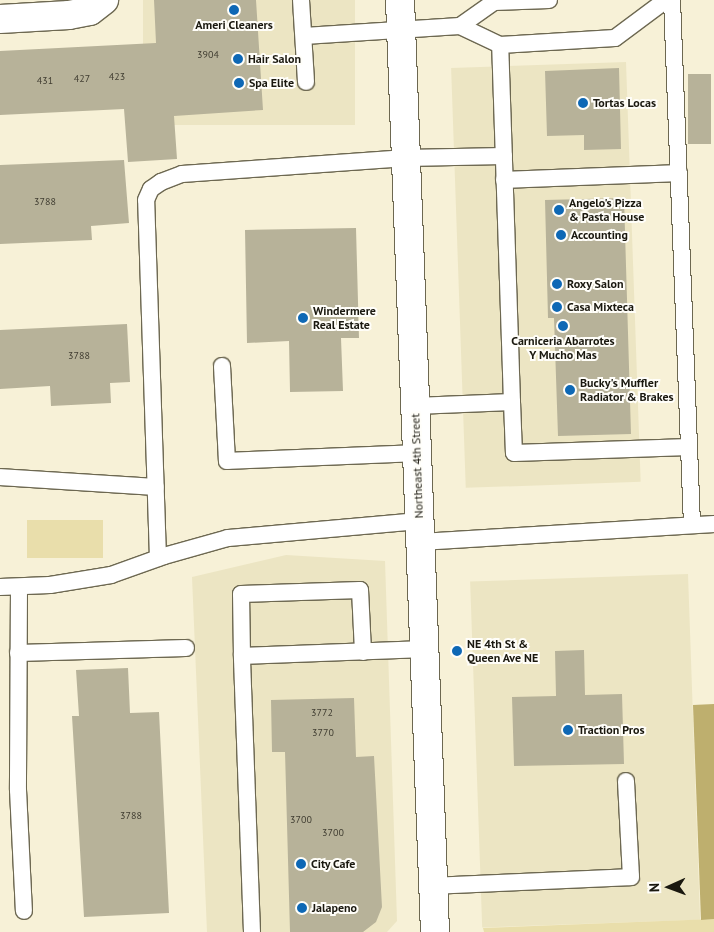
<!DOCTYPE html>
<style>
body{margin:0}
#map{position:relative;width:714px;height:932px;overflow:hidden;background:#f7f1d7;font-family:"PT Sans",sans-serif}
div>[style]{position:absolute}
.built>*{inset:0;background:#ece5c3;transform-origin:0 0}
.green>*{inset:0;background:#e9deab;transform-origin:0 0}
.forest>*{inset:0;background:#beaf6e}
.building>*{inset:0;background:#b7b299;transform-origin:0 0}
.roads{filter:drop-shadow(1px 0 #6d6851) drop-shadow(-1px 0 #6d6851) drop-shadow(0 1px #6d6851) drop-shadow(0 -1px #6d6851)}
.service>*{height:16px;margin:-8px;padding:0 8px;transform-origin:8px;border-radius:8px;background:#fff}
.minor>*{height:28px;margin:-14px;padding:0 14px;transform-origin:14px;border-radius:14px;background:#fff}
.secondary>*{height:28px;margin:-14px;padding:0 14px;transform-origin:14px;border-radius:14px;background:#fff}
.dots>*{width:14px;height:14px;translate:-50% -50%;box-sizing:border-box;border:2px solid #fffef9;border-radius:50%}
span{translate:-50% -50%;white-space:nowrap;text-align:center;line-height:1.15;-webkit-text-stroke:4px #fffef9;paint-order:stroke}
.number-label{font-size:10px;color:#413e32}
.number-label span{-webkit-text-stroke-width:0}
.poi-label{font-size:12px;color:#1a180f;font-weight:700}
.left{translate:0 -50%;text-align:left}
.street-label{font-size:12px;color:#1a180f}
.north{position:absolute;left:644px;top:862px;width:50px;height:50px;-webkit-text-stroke:4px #fffef9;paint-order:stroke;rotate:268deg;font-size:14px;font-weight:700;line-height:20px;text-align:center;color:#1a180f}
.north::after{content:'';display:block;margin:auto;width:18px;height:22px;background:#1a180f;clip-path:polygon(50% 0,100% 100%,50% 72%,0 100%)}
</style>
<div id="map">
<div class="built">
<div style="left:143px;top:0;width:212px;height:125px"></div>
<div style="left:626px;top:62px;width:420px;height:175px;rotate:88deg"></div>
<div style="clip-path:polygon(286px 555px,385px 561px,397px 921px,387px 932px,207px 932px,192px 577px)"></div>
<div style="left:688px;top:574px;width:346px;height:218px;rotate:88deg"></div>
</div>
<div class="green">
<div style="left:103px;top:520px;width:38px;height:76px;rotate:90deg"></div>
<div style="clip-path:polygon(714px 919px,714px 932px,484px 932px,483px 928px)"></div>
</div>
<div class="forest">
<div style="clip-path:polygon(714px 704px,714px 919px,701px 920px,693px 705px)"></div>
</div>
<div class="building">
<div style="clip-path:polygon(154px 0,256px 0,263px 110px,174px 116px,177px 159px,128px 162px,124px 109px,0 115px,0 51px,156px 43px)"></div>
<div style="clip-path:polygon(619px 68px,621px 149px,584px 150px,584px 135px,547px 136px,545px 71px)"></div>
<div style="left:688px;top:74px;width:23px;height:70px"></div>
<div style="clip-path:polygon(124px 160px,129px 223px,91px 226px,92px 240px,0 244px,0 165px)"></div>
<div style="clip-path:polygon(624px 198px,631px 434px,558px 436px,554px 318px,548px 318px,545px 200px)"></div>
<div style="clip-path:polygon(356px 228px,359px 338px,341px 338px,343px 391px,290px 392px,289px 341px,247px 343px,245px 230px)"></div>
<div style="clip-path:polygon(127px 324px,130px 382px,110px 383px,111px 403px,51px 406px,50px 386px,0 389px,0 330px)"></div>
<div style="clip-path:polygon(584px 650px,585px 695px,622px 694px,624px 764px,514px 766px,512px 697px,556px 696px,555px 651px)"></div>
<div style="clip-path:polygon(128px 668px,130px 713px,159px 712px,169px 913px,84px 917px,72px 716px,79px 716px,76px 670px)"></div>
<div style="clip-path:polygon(354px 698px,356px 757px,374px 756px,382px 907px,376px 922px,363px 932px,290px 932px,285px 752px,272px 752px,271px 700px)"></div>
</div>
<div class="roads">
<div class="service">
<div style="left:301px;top:0;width:82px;rotate:86.5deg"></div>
<div style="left:672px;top:0;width:525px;rotate:87.82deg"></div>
<div style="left:460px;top:26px;width:44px;rotate:25.4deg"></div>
<div style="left:500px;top:45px;width:115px;rotate:-3.5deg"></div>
<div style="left:615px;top:38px;width:64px;rotate:-36.7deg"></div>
<div style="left:304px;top:36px;width:156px;rotate:-3.7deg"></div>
<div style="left:460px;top:26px;width:42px;rotate:-35.2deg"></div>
<div style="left:494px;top:2px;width:55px;rotate:-2.1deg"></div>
<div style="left:504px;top:180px;width:175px;rotate:-2.3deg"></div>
<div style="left:222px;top:366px;width:95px;rotate:87deg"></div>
<div style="left:227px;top:461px;width:190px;rotate:-2.4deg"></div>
<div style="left:512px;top:402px;width:51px;rotate:87.8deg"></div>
<div style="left:514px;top:453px;width:175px;rotate:-2deg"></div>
<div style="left:415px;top:406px;width:97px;rotate:-2.4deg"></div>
<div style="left:512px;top:402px;width:357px;rotate:-91.9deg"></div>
<div style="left:0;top:477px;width:156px;rotate:3.7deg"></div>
<div style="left:420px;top:542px;width:295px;rotate:-3.5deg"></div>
<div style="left:158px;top:558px;width:358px;rotate:-91.9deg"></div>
<div style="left:146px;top:200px;width:12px;rotate:-66deg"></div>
<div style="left:151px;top:189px;width:12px;rotate:-35deg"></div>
<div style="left:161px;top:182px;width:22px;rotate:-21deg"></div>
<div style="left:182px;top:174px;width:225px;rotate:-4.1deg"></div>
<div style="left:406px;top:158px;width:98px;rotate:-1.2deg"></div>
<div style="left:0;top:587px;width:50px;rotate:-2.3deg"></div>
<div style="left:50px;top:585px;width:62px;rotate:-9.3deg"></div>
<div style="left:111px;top:575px;width:56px;rotate:-19.7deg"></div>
<div style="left:164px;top:556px;width:66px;rotate:-15.7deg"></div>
<div style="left:228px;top:538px;width:192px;rotate:-5.1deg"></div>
<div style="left:19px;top:587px;width:203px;rotate:90.3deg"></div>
<div style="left:18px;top:790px;width:121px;rotate:87.2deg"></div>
<div style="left:18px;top:653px;width:168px;rotate:-1.7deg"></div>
<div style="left:242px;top:656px;width:62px;rotate:-90.9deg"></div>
<div style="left:241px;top:594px;width:119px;rotate:-1.9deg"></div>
<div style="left:360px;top:590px;width:62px;rotate:87.2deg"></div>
<div style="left:433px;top:886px;width:198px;rotate:-2.6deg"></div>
<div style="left:631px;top:877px;width:96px;rotate:-93deg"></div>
<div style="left:252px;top:932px;width:276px;rotate:-92.1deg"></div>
<div style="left:242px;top:656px;width:182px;rotate:-2.2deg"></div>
</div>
<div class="minor">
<div style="left:0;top:19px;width:69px;rotate:-3.3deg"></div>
<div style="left:69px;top:15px;width:21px;rotate:-11deg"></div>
<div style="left:90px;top:11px;width:18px;rotate:-38deg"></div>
</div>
<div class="secondary">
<div style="left:400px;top:0;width:933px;rotate:87.85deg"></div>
</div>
</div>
<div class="dots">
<div style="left:234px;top:10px;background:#0e68b5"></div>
<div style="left:238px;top:59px;background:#0e68b5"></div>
<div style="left:239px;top:83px;background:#0e68b5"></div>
<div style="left:583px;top:103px;background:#0e68b5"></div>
<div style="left:559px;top:210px;background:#0e68b5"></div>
<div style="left:561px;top:235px;background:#0e68b5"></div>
<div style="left:557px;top:284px;background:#0e68b5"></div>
<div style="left:557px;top:307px;background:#0e68b5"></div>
<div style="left:303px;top:318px;background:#0e68b5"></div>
<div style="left:563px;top:326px;background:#0e68b5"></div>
<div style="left:570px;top:390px;background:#0e68b5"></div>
<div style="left:457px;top:651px;background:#0e68b5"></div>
<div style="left:568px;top:730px;background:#0e68b5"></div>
<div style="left:301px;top:864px;background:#0e68b5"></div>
<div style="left:302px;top:908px;background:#0e68b5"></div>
</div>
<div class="number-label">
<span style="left:208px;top:55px">3904</span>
<span style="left:117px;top:77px">423</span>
<span style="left:82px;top:79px">427</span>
<span style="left:45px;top:81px">431</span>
<span style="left:45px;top:202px">3788</span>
<span style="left:79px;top:356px">3788</span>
<span style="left:322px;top:713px">3772</span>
<span style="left:323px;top:733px">3770</span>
<span style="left:131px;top:816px">3788</span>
<span style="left:301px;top:820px">3700</span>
<span style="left:333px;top:833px">3700</span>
</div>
<div class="poi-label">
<span style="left:234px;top:25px">Ameri Cleaners</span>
<span class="left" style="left:248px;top:59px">Hair Salon</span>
<span class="left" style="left:249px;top:83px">Spa Elite</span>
<span class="left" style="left:593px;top:103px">Tortas Locas</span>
<span class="left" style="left:569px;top:210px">Angelo's Pizza<br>&amp; Pasta House</span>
<span class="left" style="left:571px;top:235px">Accounting</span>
<span class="left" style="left:567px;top:284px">Roxy Salon</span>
<span class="left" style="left:567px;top:307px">Casa Mixteca</span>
<span class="left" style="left:313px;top:318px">Windermere<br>Real Estate</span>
<span style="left:563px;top:348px">Carniceria Abarrotes<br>Y Mucho Mas</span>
<span class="left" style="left:580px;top:390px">Bucky's Muffler<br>Radiator &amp; Brakes</span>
<span class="left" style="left:467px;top:651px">NE 4th St &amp;<br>Queen Ave NE</span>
<span class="left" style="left:578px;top:730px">Traction Pros</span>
<span class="left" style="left:311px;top:864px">City Cafe</span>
<span class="left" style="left:312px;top:908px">Jalapeno</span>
</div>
<div class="street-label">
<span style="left:417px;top:466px;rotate:-92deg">Northeast 4th Street</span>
</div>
<div class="north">N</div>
</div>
